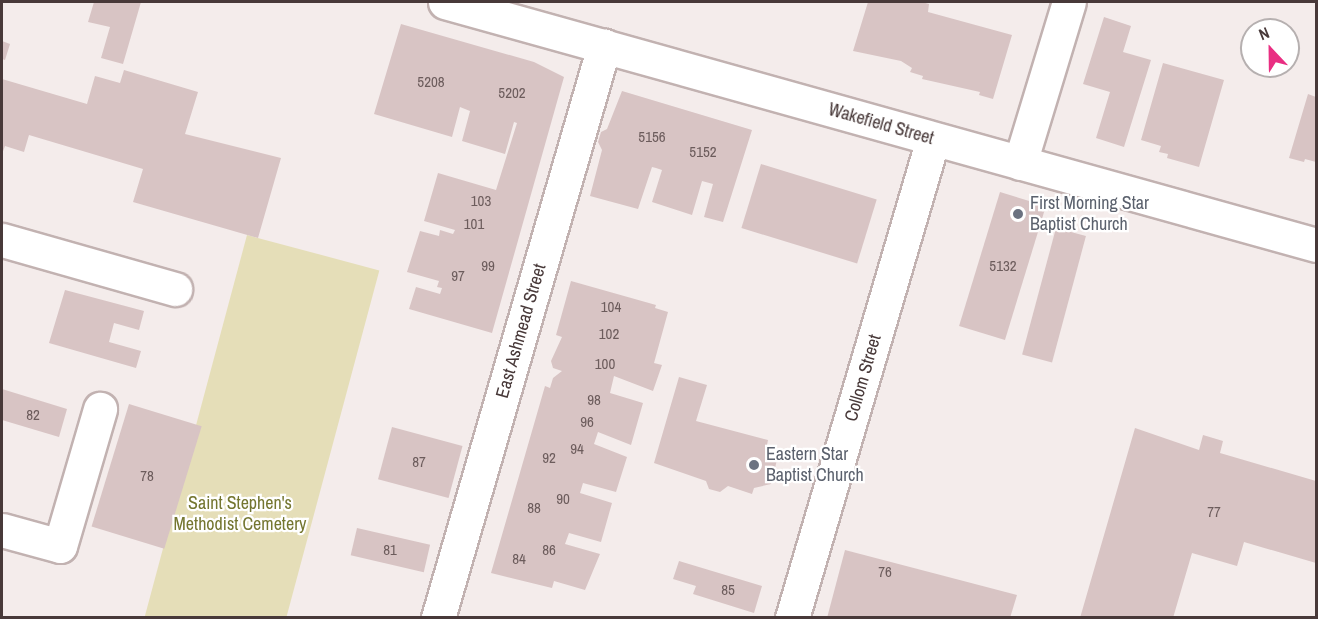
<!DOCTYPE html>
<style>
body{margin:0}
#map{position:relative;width:1318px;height:619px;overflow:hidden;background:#f4eceb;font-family:"Archivo Narrow",sans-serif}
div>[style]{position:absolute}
.green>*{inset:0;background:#e5deb8;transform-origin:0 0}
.building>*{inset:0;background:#d8c4c4;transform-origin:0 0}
.roads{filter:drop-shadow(2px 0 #c2b2b1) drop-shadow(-2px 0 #c2b2b1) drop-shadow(0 2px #c2b2b1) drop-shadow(0 -2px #c2b2b1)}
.minor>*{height:33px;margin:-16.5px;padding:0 16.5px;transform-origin:16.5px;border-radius:16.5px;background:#fff}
.dots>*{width:16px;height:16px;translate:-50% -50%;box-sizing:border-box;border:3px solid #fff;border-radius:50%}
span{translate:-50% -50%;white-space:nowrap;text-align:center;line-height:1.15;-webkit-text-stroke:4.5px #fff;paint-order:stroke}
.number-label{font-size:15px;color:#6c5c5c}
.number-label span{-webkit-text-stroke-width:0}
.street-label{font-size:18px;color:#483939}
.worship-label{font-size:18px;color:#5b616d}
.left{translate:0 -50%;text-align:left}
.park-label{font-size:18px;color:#747630}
.frame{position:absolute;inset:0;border:3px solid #483939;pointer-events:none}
.north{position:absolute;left:1240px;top:18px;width:60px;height:60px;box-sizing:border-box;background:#fff;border:2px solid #b6b0b0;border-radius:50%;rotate:338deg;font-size:16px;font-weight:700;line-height:24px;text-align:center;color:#483939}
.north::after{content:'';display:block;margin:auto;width:21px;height:27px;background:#e92e82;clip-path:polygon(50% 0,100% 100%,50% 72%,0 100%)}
</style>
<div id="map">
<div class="green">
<div style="left:247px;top:235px;width:137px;height:397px;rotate:15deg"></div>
</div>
<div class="building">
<div style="clip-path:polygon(94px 2px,141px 2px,123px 64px,101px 58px,110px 27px,88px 22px)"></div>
<div style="clip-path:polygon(868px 2px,922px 2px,929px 4px,928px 12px,1012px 35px,993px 99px,979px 95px,980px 92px,922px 79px,923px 76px,910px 72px,912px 68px,901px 61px,853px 51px)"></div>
<div style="clip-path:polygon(1104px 17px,1131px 26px,1123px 52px,1151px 60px,1124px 147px,1096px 138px,1110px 92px,1083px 84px)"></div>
<div style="clip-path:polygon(401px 24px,534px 62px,564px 77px,492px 333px,409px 309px,416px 287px,440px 294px,442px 288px,437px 287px,439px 281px,407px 272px,420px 231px,439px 236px,440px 230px,453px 234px,455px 230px,424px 221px,438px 173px,496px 190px,517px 123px,514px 122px,505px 154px,462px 141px,470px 111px,460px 107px,452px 137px,374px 114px)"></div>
<div style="clip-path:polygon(2px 41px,10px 44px,5px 60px,2px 59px)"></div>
<div style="clip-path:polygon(1163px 63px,1224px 80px,1199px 167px,1167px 158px,1168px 154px,1159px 152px,1161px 146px,1141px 140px)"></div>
<div style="clip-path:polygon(124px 70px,198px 92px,185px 134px,281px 158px,258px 238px,133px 202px,143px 169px,29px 135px,24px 152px,5px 146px,2px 154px,2px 79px,87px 104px,95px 76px,120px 83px)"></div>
<div style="clip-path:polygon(622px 91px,752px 130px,723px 222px,704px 217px,713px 184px,702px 181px,692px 215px,652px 202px,662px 170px,656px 168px,652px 167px,638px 209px,590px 196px,602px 150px,598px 142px,601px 132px,607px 129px)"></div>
<div style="clip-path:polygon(1308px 94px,1316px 97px,1316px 162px,1305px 159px,1304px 162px,1289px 158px)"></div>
<div style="left:761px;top:164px;width:121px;height:67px;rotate:17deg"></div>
<div style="left:1000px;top:192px;width:48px;height:140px;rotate:17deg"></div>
<div style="left:1056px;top:228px;width:31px;height:131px;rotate:15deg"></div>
<div style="clip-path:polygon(571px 281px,656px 305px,655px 308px,668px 312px,654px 363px,662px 365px,653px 391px,614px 376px,610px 393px,643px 403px,631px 445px,598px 432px,594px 444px,627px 457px,616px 492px,583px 483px,580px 493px,612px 503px,601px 542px,569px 533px,565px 544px,600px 554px,585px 590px,554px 581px,552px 588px,491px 573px,545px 386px,550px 388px,553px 378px,562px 371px,553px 368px,551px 361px,562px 337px,556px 335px)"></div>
<div style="clip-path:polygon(65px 290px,144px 311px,139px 330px,114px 323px,109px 342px,141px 351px,136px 368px,49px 343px)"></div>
<div style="clip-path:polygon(679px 377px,707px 385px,696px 421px,768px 440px,765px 455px,770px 462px,771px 455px,778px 456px,771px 484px,754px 488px,752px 494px,728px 486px,720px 492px,709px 489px,706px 481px,654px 463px)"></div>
<div style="clip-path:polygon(2px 389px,67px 409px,59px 437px,2px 420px)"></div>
<div style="left:129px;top:404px;width:76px;height:128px;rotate:17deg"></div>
<div style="left:392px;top:427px;width:73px;height:54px;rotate:15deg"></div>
<div style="clip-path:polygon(1135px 428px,1199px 450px,1203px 435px,1223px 441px,1220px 453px,1316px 481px,1316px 563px,1244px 542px,1237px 566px,1192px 553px,1173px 618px,1080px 618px)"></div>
<div style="left:357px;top:528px;width:75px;height:28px;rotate:13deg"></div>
<div style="clip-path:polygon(845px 550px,1017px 595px,1010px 618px,827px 618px)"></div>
<div style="clip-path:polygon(679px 561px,762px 586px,754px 613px,693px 594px,696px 586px,673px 579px)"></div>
</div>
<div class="roads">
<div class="minor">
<div style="left:445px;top:2px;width:904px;rotate:15.59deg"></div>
<div style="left:1020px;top:163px;width:168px;rotate:-73.1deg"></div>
<div style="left:2px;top:240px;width:180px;rotate:15.8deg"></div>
<div style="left:2px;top:530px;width:60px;rotate:15.4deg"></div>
<div style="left:60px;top:546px;width:143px;rotate:-73.7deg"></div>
<div style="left:438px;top:618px;width:596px;rotate:-73.82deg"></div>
<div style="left:792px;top:618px;width:499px;rotate:-73.6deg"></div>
</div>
</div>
<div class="dots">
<div style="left:1018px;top:214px;background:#6b7280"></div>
<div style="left:754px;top:465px;background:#6b7280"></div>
</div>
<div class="number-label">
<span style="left:431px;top:82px">5208</span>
<span style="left:512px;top:93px">5202</span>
<span style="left:652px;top:137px">5156</span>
<span style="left:703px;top:152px">5152</span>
<span style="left:481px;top:201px">103</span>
<span style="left:474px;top:224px">101</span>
<span style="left:488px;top:266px">99</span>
<span style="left:1003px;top:266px">5132</span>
<span style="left:458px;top:276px">97</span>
<span style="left:611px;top:307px">104</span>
<span style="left:609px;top:334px">102</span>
<span style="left:605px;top:364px">100</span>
<span style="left:594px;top:400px">98</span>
<span style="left:33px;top:415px">82</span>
<span style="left:587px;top:422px">96</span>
<span style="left:577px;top:449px">94</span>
<span style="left:549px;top:458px">92</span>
<span style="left:419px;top:462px">87</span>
<span style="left:147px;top:476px">78</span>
<span style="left:563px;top:499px">90</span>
<span style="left:534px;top:508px">88</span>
<span style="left:1214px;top:512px">77</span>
<span style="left:390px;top:550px">81</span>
<span style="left:549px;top:550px">86</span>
<span style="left:519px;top:559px">84</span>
<span style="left:885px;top:572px">76</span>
<span style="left:728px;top:590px">85</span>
</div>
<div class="street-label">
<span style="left:881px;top:124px;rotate:16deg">Wakefield Street</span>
<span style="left:521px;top:331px;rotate:-74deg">East Ashmead Street</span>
<span style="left:863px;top:378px;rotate:-74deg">Collom Street</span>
</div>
<div class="worship-label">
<span class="left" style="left:1030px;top:214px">First Morning Star<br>Baptist Church</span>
<span class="left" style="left:766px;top:465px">Eastern Star<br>Baptist Church</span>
</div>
<div class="park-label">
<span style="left:240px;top:514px">Saint Stephen's<br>Methodist Cemetery</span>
</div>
<div class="frame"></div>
<div class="north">N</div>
</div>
